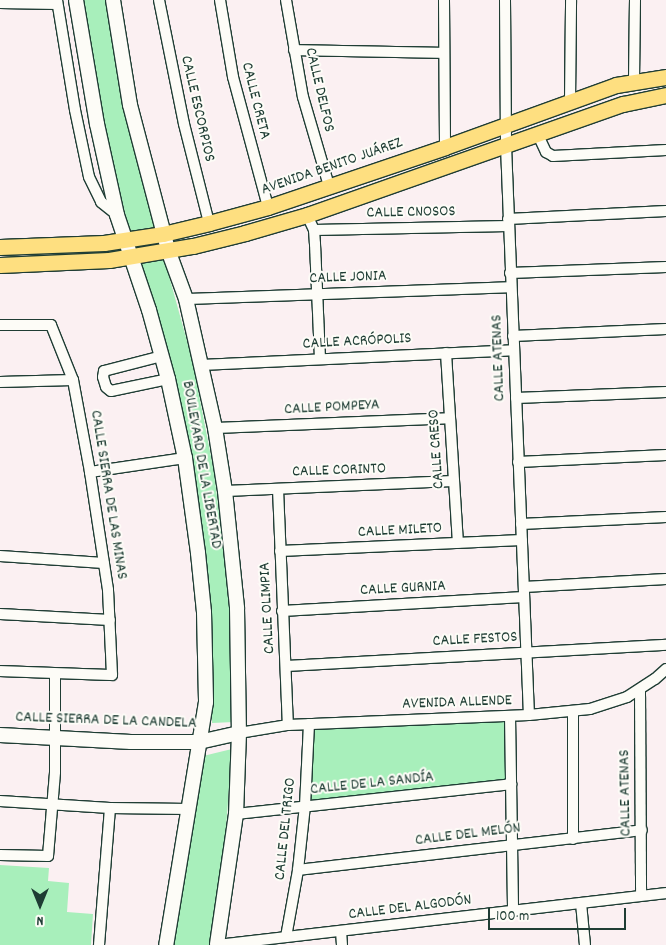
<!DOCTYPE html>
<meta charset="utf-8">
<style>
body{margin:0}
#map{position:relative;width:666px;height:945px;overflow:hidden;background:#fbf0f2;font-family:Dekko,sans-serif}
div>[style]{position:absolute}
.green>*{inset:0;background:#a8efbb}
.roads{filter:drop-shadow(1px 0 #1f3d34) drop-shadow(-1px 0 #1f3d34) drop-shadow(0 1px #1f3d34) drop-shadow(0 -1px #1f3d34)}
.street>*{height:10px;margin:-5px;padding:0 5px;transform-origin:5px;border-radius:5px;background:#fdfcf7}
.secondary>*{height:14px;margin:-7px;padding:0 7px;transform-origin:7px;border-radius:7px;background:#fdfcf7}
.primary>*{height:15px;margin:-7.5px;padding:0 7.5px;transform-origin:7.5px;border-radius:7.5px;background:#fedf80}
span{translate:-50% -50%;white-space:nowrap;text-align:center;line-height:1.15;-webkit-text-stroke:4px #fdfcf7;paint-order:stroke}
.street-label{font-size:16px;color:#1f3d34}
.north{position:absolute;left:15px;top:880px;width:50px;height:50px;-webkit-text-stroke:4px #fdfcf7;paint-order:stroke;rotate:180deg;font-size:14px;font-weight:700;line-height:20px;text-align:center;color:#1f3d34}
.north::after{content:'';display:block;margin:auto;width:18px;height:22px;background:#1f3d34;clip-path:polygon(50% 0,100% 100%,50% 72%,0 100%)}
.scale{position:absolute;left:488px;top:908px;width:138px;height:22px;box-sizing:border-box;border:2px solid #1f3d34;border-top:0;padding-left:6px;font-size:15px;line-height:18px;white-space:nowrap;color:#1f3d34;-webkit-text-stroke:4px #fdfcf7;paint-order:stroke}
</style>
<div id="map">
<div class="green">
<div style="clip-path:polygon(81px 0,108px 0,156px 228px,130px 232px,107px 143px)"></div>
<div style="clip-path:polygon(164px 258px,192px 359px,214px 472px,235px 645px,234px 722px,212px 723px,212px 646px,195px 488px,179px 395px,141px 262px)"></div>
<div style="clip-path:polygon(507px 719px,509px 780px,308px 803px,312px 730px)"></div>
<div style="clip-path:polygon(232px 749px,225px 841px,209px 945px,171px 945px,203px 756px)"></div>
<div style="clip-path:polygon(0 865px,49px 868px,48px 881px,69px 883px,67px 912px,93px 914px,91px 945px,0 945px)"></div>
</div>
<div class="roads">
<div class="street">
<div style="left:57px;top:0;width:111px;rotate:80.7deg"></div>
<div style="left:75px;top:110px;width:68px;rotate:78.2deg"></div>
<div style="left:89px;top:177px;width:28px;rotate:64deg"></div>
<div style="left:101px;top:202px;width:21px;rotate:39deg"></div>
<div style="left:159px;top:0;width:126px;rotate:78.6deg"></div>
<div style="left:184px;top:124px;width:102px;rotate:75.8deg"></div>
<div style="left:220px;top:0;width:78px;rotate:80.4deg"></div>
<div style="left:233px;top:77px;width:135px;rotate:74.9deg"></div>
<div style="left:286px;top:0;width:98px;rotate:80.1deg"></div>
<div style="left:303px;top:97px;width:93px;rotate:73.7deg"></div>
<div style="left:444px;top:0;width:147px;rotate:89.6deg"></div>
<div style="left:505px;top:0;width:146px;rotate:89.6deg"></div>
<div style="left:506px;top:146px;width:569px;rotate:87.69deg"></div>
<div style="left:0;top:3px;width:57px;rotate:1deg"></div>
<div style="left:294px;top:50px;width:150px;rotate:1.1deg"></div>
<div style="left:634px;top:81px;width:81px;rotate:-89.3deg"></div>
<div style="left:570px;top:102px;width:102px;rotate:-89.4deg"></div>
<div style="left:538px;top:135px;width:19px;rotate:65deg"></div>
<div style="left:546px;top:152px;width:8px;rotate:30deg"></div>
<div style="left:553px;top:156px;width:113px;rotate:-3deg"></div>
<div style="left:307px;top:215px;width:17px;rotate:65deg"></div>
<div style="left:314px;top:230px;width:14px;rotate:86deg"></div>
<div style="left:315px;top:244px;width:115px;rotate:87.5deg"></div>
<div style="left:508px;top:219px;width:158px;rotate:-2.9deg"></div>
<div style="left:314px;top:230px;width:194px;rotate:-1.2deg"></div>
<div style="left:510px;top:273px;width:156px;rotate:-2.2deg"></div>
<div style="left:186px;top:299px;width:325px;rotate:-2.1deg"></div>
<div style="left:0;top:325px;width:51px"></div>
<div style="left:51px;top:325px;width:59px;rotate:68.2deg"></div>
<div style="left:73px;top:380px;width:94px;rotate:79.5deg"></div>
<div style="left:90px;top:472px;width:119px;rotate:81.3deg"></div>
<div style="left:108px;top:590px;width:85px;rotate:87.3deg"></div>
<div style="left:112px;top:675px;width:112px;rotate:-178deg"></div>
<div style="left:513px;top:336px;width:153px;rotate:-2.6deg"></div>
<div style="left:446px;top:353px;width:190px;rotate:86.4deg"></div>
<div style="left:162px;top:356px;width:60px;rotate:165.5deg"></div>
<div style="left:104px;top:371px;width:6px;rotate:99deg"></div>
<div style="left:103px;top:377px;width:10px;rotate:73deg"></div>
<div style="left:106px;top:387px;width:6px;rotate:39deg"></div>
<div style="left:111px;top:391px;width:58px;rotate:-11.9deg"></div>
<div style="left:201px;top:365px;width:313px;rotate:-2.7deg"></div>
<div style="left:0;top:382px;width:73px;rotate:-1.6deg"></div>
<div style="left:516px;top:398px;width:150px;rotate:-2.3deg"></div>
<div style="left:215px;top:428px;width:235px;rotate:-2.4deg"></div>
<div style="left:518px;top:462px;width:148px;rotate:-2.7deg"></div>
<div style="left:90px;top:472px;width:96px;rotate:-8.4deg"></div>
<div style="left:278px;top:489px;width:236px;rotate:87.6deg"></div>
<div style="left:225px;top:491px;width:229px;rotate:-2.5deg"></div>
<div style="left:521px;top:524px;width:145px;rotate:-2.8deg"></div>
<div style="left:280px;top:551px;width:242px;rotate:-2.6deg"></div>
<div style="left:0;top:556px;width:104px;rotate:3.9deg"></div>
<div style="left:524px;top:587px;width:142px;rotate:-3.2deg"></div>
<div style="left:282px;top:611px;width:242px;rotate:-3.3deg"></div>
<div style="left:0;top:614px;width:110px;rotate:3.1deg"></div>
<div style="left:287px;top:666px;width:380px;rotate:-3.2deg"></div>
<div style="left:640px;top:690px;width:205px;rotate:89.7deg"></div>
<div style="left:510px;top:716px;width:195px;rotate:89.1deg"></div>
<div style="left:239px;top:733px;width:50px;rotate:-9.3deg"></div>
<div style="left:288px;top:725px;width:241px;rotate:-2.4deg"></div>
<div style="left:529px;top:715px;width:61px;rotate:-5.6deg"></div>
<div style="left:590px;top:709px;width:39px;rotate:-18deg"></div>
<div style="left:627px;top:697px;width:33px;rotate:-33deg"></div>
<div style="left:655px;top:679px;width:15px;rotate:-42deg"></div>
<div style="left:0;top:801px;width:110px;rotate:3.6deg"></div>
<div style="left:110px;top:808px;width:79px;rotate:0.7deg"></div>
<div style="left:236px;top:814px;width:277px;rotate:-6.2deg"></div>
<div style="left:573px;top:839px;width:127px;rotate:-90deg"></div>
<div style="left:0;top:855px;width:48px;rotate:1.2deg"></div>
<div style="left:48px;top:856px;width:84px;rotate:-85.2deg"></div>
<div style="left:55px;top:772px;width:98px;rotate:-90deg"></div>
<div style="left:298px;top:870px;width:346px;rotate:-6.6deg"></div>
<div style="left:581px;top:903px;width:42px;rotate:84.6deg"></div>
<div style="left:341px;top:931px;width:14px;rotate:86deg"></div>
<div style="left:286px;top:937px;width:68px;rotate:-79.8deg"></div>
<div style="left:298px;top:870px;width:64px;rotate:-83.8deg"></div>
<div style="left:305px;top:806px;width:82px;rotate:-87.2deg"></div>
<div style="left:99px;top:945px;width:137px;rotate:-85.4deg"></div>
<div style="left:218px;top:945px;width:451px;rotate:-6.6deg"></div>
</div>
<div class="secondary">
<div style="left:76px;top:0;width:126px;rotate:80.4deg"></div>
<div style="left:97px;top:124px;width:93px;rotate:77.6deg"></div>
<div style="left:117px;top:215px;width:100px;rotate:71.4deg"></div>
<div style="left:149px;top:310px;width:72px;rotate:74.6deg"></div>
<div style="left:168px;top:379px;width:81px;rotate:77.9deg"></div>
<div style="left:185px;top:458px;width:96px;rotate:82.2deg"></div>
<div style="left:198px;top:553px;width:59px;rotate:84.2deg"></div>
<div style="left:204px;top:612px;width:90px;rotate:88.7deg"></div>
<div style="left:206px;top:702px;width:246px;rotate:99.3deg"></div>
<div style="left:113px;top:0;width:106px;rotate:80.8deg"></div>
<div style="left:130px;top:105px;width:150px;rotate:75.3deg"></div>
<div style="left:168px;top:250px;width:52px;rotate:69.8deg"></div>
<div style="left:186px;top:299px;width:132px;rotate:77.3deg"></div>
<div style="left:215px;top:428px;width:64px;rotate:81deg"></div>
<div style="left:225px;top:491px;width:118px;rotate:84.1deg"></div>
<div style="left:237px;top:608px;width:125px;rotate:89.1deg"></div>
<div style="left:239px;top:733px;width:81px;rotate:92.1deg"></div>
<div style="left:236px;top:814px;width:132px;rotate:98.3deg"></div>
<div style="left:0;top:735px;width:131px;rotate:3.1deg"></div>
<div style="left:131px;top:742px;width:68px"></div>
<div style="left:199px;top:742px;width:41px;rotate:-12.7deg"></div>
</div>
<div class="primary">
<div style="left:0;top:247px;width:104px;rotate:-2.2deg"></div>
<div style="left:104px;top:243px;width:60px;rotate:-8.7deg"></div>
<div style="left:163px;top:234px;width:47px;rotate:-13.4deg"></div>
<div style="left:209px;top:223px;width:61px;rotate:-15.2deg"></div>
<div style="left:268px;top:207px;width:187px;rotate:-18.7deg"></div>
<div style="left:445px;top:147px;width:182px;rotate:-19.9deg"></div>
<div style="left:616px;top:85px;width:51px;rotate:-9.1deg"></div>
<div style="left:0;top:265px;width:109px;rotate:-2.6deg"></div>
<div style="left:109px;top:260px;width:85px;rotate:-9.5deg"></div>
<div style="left:193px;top:246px;width:54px;rotate:-14deg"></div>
<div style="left:245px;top:233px;width:65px;rotate:-16.2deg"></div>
<div style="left:307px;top:215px;width:335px;rotate:-19.4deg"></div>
<div style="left:623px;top:104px;width:44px;rotate:-11.8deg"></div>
</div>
</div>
<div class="street-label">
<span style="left:319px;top:90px;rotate:77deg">CALLE DELFOS</span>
<span style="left:255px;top:101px;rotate:76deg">CALLE CRETA</span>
<span style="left:197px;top:109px;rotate:77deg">CALLE ESCORPIOS</span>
<span style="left:332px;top:167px;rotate:-19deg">AVENIDA BENITO JUÁREZ</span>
<span style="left:411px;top:213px;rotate:-1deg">CALLE CNOSOS</span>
<span style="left:348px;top:278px;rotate:-2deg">CALLE JONIA</span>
<span style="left:357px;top:342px;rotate:-3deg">CALLE ACRÓPOLIS</span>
<span style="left:499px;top:358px;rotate:-92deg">CALLE ATENAS</span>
<span style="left:332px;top:408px;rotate:-3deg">CALLE POMPEYA</span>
<span style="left:437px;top:449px;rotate:-94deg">CALLE CRESO</span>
<span style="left:201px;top:465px;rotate:80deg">BOULEVARD DE LA LIBERTAD</span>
<span style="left:339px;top:471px;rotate:-2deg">CALLE CORINTO</span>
<span style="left:108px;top:495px;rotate:81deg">CALLE SIERRA DE LAS MINAS</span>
<span style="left:400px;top:531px;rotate:-3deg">CALLE MILETO</span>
<span style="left:403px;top:589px;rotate:-3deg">CALLE GURNIA</span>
<span style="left:268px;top:608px;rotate:-93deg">CALLE OLIMPIA</span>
<span style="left:475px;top:640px;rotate:-3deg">CALLE FESTOS</span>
<span style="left:457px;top:703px;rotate:-2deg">AVENIDA ALLENDE</span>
<span style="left:106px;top:721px;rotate:2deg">CALLE SIERRA DE LA CANDELA</span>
<span style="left:372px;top:784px;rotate:-6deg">CALLE DE LA SANDÍA</span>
<span style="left:626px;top:793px;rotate:-91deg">CALLE ATENAS</span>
<span style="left:286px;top:829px;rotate:-84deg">CALLE DEL TRIGO</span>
<span style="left:468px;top:835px;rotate:-7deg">CALLE DEL MELÓN</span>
<span style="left:410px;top:908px;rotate:-7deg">CALLE DEL ALGODÓN</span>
</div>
<div class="north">N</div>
<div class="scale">100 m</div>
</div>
